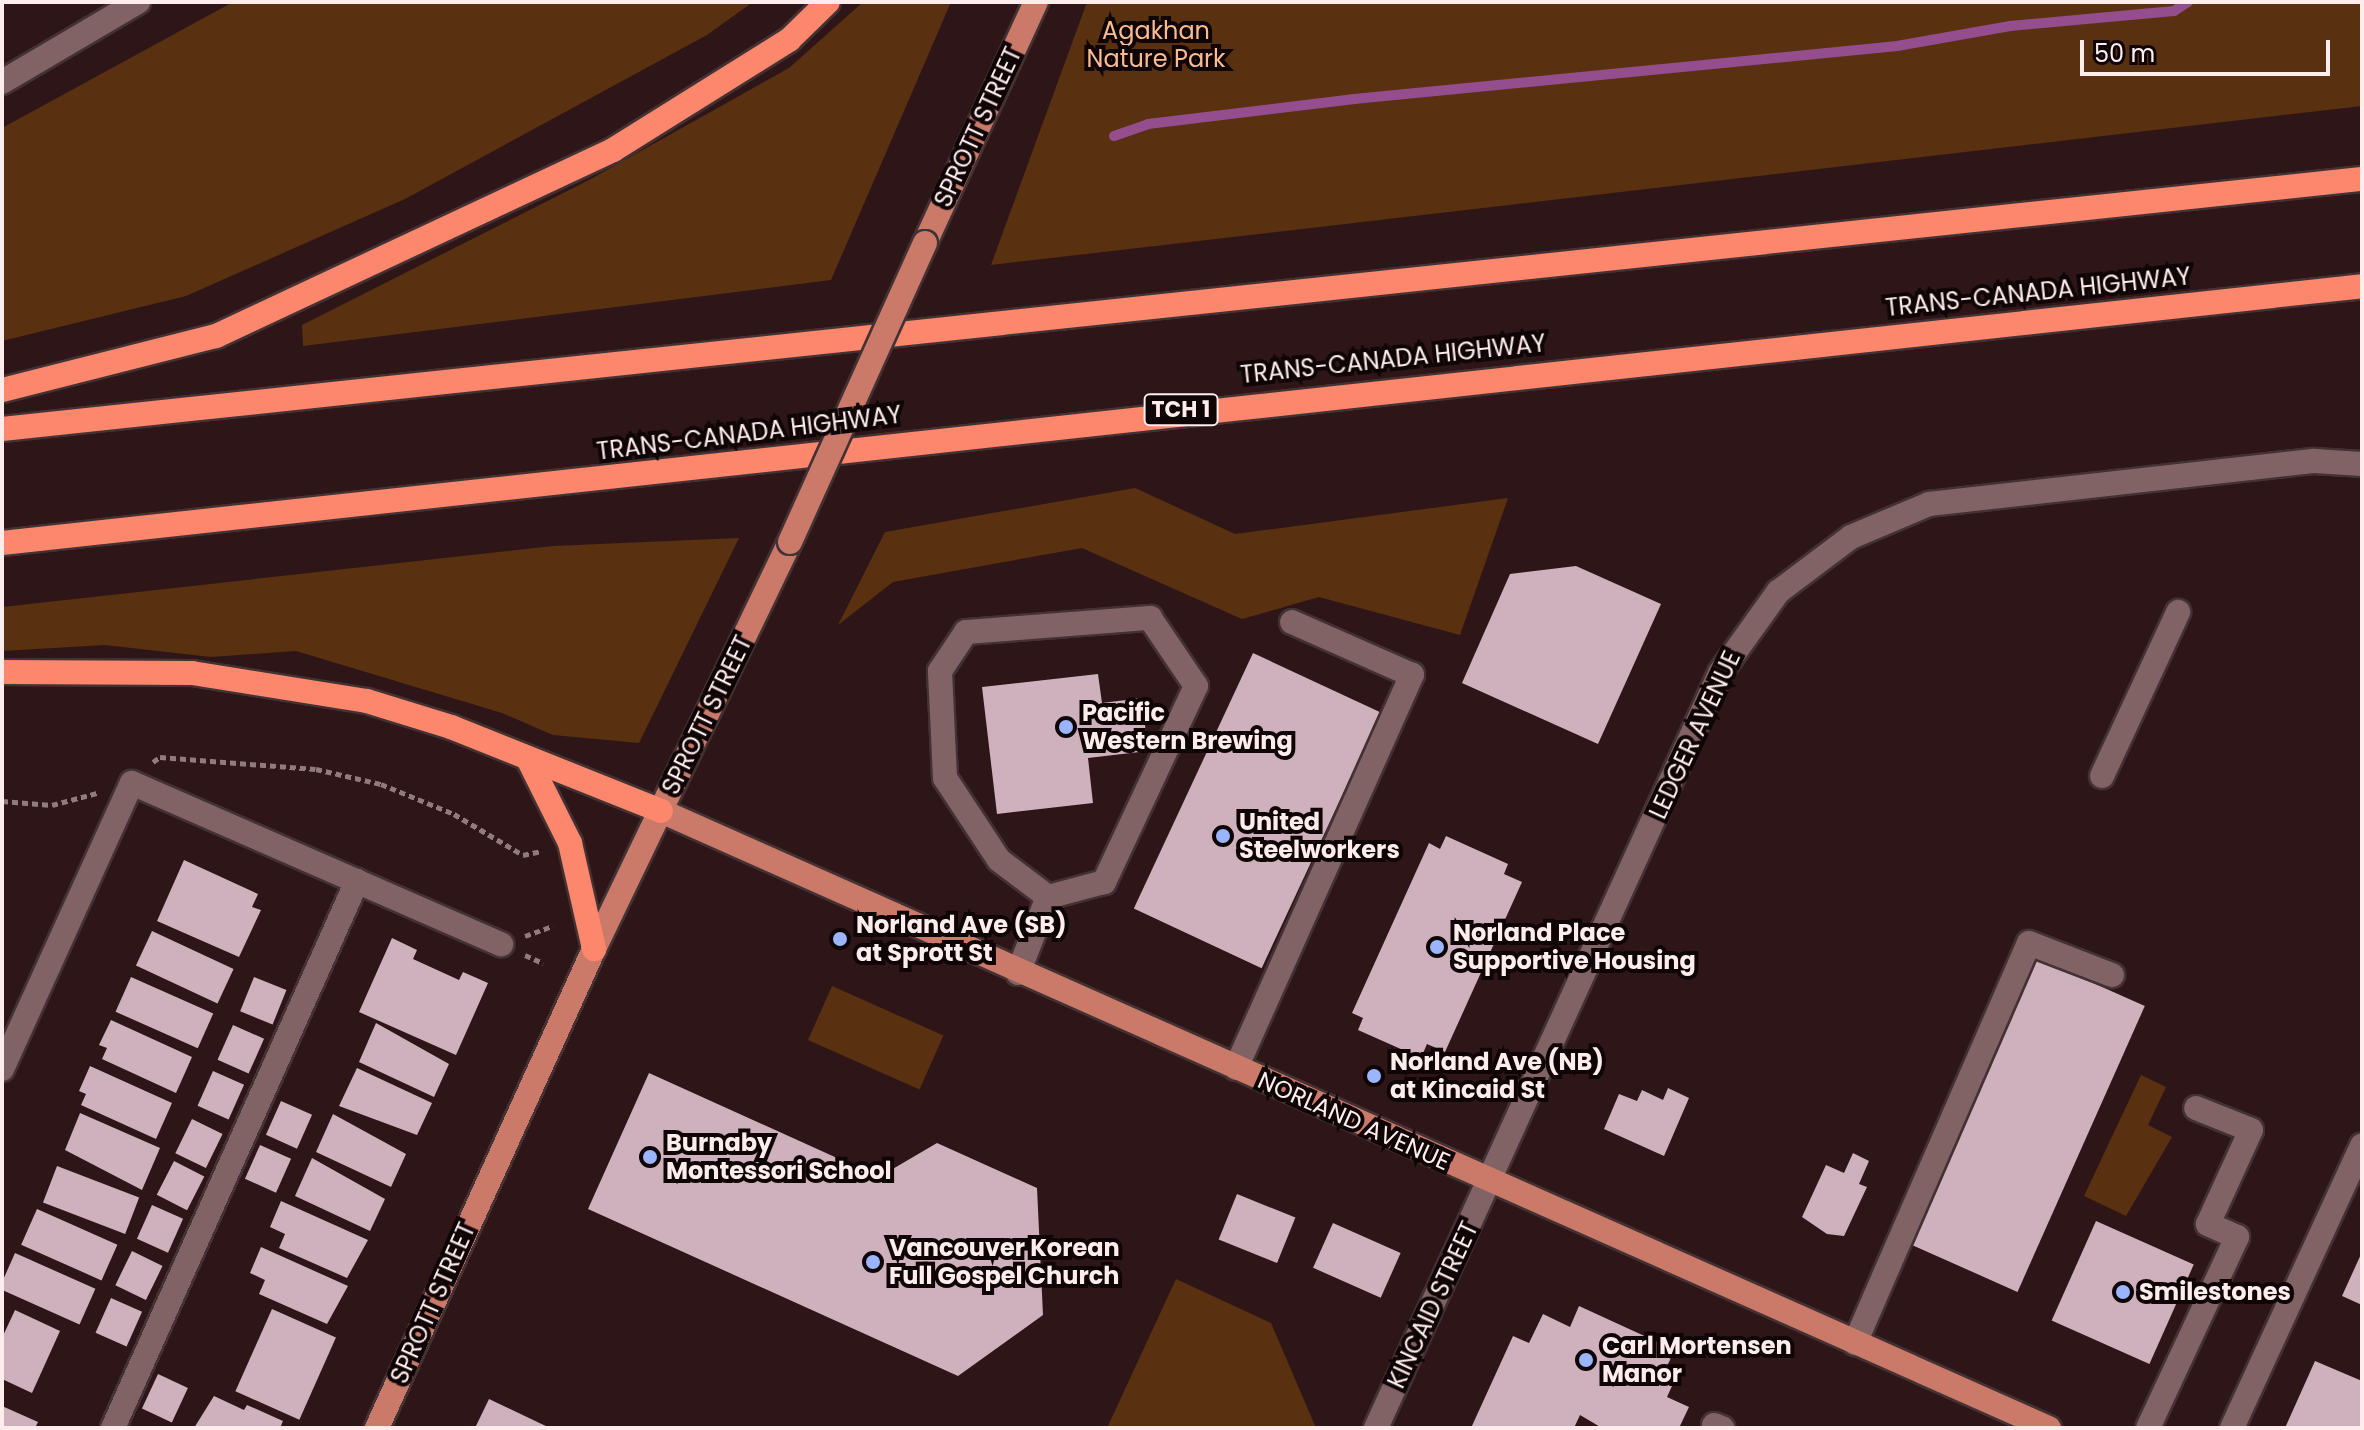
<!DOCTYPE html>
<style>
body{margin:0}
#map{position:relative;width:2364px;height:1430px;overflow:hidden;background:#2e1618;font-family:Poppins,sans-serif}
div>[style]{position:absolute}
.green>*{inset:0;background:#593010;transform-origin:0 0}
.stream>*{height:10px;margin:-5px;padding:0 5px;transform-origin:5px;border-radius:5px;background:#944e8d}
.building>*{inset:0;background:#cfb0bd;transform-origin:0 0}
.path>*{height:5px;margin-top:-2.5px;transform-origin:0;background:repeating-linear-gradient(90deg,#917b7d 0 6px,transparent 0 10px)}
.roads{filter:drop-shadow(2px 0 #433133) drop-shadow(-2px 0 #433133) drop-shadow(0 2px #433133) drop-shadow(0 -2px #433133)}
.minor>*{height:24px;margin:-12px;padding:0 12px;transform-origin:12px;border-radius:12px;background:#816365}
.major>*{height:24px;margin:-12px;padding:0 12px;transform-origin:12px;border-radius:12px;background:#cb7969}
.highway>*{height:24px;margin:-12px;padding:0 12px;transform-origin:12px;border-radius:12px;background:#fc876c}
.bridges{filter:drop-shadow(2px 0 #433133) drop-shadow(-2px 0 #433133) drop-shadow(0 2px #433133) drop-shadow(0 -2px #433133)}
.major-bridge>*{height:24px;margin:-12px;padding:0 12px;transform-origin:12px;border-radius:12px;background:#cb7969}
.dots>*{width:22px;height:22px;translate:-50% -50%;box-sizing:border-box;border:4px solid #0f0506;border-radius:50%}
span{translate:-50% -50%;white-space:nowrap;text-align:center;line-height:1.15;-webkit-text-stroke:8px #0f0506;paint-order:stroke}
.shield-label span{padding:2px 6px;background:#0f0506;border:2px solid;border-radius:6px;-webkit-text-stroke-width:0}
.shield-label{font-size:22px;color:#ffedee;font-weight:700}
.park-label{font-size:24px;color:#fabb90}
.street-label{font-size:24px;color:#ffedee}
.poi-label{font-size:24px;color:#ffedee;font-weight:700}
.left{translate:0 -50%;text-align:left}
.frame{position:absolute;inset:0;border:4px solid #ffedee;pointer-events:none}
.scale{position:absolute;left:2080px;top:40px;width:250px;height:36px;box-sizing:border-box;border:4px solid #ffedee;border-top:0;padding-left:10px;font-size:24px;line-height:28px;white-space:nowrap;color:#ffedee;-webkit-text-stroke:6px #0f0506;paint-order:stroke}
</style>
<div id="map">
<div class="green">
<div style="clip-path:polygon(233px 2px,753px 2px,707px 35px,405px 199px,186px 296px,2px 341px,2px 128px)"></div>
<div style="clip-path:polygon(863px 2px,951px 2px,831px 280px,303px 346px,302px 325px,589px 180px,789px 68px)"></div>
<div style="clip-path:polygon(1087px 2px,2362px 2px,2362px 106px,991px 265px)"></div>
<div style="clip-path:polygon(1135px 488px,1235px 534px,1508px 498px,1460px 635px,1319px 597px,1242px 619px,1082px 548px,893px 582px,838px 625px,885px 532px)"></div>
<div style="clip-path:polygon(739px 538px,639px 743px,553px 735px,502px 713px,296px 651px,211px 657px,105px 645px,2px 651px,2px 607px,553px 546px)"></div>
<div style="left:832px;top:986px;width:122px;height:59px;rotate:24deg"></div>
<div style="clip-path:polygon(2141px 1075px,2166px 1087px,2148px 1125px,2172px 1137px,2126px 1216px,2084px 1196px)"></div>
<div style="clip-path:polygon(1176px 1279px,1271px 1323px,1316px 1428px,1107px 1428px)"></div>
</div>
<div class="stream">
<div style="left:1114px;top:136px;width:36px;rotate:-19deg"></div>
<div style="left:1148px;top:124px;width:208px;rotate:-6.9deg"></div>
<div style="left:1354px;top:99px;width:546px;rotate:-5.57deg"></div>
<div style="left:1897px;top:46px;width:115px;rotate:-10deg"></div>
<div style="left:2010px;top:26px;width:165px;rotate:-5.2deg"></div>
<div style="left:2174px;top:11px;width:17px;rotate:-33deg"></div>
</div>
<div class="building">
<div style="clip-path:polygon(1576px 566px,1661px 604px,1598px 744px,1462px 683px,1510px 574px)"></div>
<div style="left:1253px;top:653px;width:141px;height:282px;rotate:25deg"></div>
<div style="clip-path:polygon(1098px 674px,1102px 703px,1142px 698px,1148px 751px,1088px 758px,1093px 803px,997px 814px,982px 687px)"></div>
<div style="clip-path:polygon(1446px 836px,1508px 864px,1504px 874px,1522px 882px,1445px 1052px,1427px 1044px,1421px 1058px,1358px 1030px,1363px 1018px,1352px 1013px,1429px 843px,1440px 849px)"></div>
<div style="clip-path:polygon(184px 860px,258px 894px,252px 907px,261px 910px,239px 957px,157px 921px)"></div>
<div style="left:152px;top:931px;width:90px;height:38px;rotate:25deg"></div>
<div style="clip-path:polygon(392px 938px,417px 950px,413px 959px,459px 980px,463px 972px,488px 983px,456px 1055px,359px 1012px)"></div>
<div style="left:2037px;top:958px;width:118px;height:313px;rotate:24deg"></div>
<div style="left:131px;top:977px;width:90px;height:38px;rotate:24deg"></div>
<div style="left:254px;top:977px;width:35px;height:37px;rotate:22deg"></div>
<div style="clip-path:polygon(111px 1020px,192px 1057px,176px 1093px,102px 1059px,107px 1048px,99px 1045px)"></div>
<div style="clip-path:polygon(376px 1023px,449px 1064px,434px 1097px,359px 1062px)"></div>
<div style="left:233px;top:1025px;width:34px;height:38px;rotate:24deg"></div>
<div style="clip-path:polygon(90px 1066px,172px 1103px,156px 1139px,81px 1105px,86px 1094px,79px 1091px)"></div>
<div style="clip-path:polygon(357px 1068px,432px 1103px,417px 1135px,339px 1106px)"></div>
<div style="left:213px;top:1071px;width:34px;height:38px;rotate:24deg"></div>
<div style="clip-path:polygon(649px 1073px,879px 1177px,937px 1143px,1037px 1188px,1043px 1315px,958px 1376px,588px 1209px)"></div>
<div style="clip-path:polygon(1668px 1088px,1689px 1098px,1664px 1156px,1604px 1129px,1619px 1094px,1637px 1101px,1642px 1090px,1663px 1100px)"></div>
<div style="left:281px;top:1101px;width:34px;height:37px;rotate:24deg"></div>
<div style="clip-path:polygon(80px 1113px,160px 1148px,142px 1190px,65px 1150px)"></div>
<div style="clip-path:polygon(333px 1114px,406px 1154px,391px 1187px,316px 1152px)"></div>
<div style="left:192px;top:1119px;width:34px;height:38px;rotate:26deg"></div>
<div style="left:260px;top:1145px;width:34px;height:37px;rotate:24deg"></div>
<div style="clip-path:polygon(1853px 1153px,1869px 1161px,1859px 1184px,1867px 1187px,1844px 1236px,1827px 1234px,1802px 1217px,1826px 1165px,1844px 1173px)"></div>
<div style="clip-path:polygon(312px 1158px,385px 1199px,370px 1231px,295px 1196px)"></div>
<div style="left:174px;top:1161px;width:34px;height:38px;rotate:27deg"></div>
<div style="left:57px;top:1166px;width:88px;height:39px;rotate:21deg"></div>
<div style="left:1237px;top:1194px;width:63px;height:49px;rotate:22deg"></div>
<div style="clip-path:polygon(281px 1201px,368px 1240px,347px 1278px,279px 1248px,285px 1234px,270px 1227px)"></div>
<div style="left:152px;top:1205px;width:34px;height:37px;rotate:24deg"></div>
<div style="left:37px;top:1209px;width:88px;height:39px;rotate:24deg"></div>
<div style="left:2096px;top:1221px;width:107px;height:109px;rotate:24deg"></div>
<div style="left:1333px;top:1223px;width:74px;height:49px;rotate:24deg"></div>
<div style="clip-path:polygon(261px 1247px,348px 1286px,327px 1324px,259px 1294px,265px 1280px,250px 1273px)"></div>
<div style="left:132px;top:1251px;width:34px;height:38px;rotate:26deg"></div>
<div style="clip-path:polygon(2362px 1252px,2362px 1305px,2342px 1296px)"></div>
<div style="left:15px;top:1253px;width:88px;height:39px;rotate:24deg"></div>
<div style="left:111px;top:1298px;width:34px;height:38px;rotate:24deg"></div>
<div style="clip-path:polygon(1579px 1306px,1675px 1350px,1665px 1370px,1677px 1375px,1667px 1397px,1689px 1407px,1679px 1428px,1602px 1428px,1580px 1415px,1574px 1428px,1471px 1428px,1513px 1336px,1529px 1343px,1543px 1314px,1570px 1327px)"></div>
<div style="left:272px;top:1309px;width:70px;height:90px;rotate:24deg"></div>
<div style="clip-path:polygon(15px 1310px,60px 1331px,32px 1393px,2px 1379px,2px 1338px)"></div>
<div style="clip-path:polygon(2315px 1361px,2362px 1381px,2362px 1428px,2285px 1428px)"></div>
<div style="left:158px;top:1374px;width:33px;height:38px;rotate:25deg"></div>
<div style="clip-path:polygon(214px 1396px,244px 1410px,247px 1405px,283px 1421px,280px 1428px,194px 1428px)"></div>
<div style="clip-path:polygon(489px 1399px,550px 1428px,475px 1428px)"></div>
<div style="clip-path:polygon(2px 1406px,38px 1422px,35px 1428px,2px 1428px)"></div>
</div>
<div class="path">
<div style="left:153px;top:762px;width:9px;rotate:-36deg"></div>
<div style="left:160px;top:757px;width:156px;rotate:4.4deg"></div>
<div style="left:316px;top:769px;width:67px;rotate:13deg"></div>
<div style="left:381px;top:784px;width:79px;rotate:22.3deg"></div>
<div style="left:454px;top:814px;width:80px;rotate:30.7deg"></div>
<div style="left:523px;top:855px;width:19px;rotate:-12deg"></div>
<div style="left:2px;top:801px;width:50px;rotate:4.6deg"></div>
<div style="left:52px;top:805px;width:47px;rotate:-14.9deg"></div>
<div style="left:525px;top:936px;width:30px;rotate:-20deg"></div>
<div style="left:525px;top:955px;width:20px;rotate:24deg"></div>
</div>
<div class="roads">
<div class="minor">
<div style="left:2px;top:82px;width:158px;rotate:-30.5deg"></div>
<div style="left:1150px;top:618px;width:82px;rotate:55.9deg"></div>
<div style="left:1196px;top:686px;width:217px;rotate:115.1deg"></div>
<div style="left:1104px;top:882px;width:58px;rotate:165deg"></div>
<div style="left:1048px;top:897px;width:61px;rotate:-142.9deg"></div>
<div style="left:999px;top:860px;width:98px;rotate:-123.4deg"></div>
<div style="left:945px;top:778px;width:107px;rotate:-92.7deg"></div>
<div style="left:940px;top:671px;width:47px;rotate:-56.3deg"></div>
<div style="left:966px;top:632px;width:185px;rotate:-4.4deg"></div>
<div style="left:2102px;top:776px;width:181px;rotate:-65.1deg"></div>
<div style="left:1018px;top:973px;width:82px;rotate:-68.5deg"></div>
<div style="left:1236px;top:1068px;width:431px;rotate:-65.9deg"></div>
<div style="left:1412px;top:675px;width:131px;rotate:-156.2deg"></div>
<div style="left:2px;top:1069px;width:314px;rotate:-65.6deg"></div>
<div style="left:132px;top:783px;width:403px;rotate:23.6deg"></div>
<div style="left:1855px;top:1343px;width:436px;rotate:-66.5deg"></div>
<div style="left:2029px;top:943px;width:89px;rotate:21.1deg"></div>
<div style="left:1714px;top:1425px;width:9px;rotate:21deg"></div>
<div style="left:113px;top:1428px;width:599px;rotate:-65.96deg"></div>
<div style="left:1376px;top:1428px;width:830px;rotate:-65.5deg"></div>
<div style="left:1720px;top:673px;width:100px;rotate:-54.4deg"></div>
<div style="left:1778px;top:592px;width:91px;rotate:-37deg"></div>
<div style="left:1851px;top:537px;width:85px;rotate:-22.9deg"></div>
<div style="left:1929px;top:504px;width:388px;rotate:-6.4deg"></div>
<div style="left:2315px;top:461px;width:47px;rotate:3.7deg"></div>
<div style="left:2148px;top:1428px;width:211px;rotate:-65deg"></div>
<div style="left:2237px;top:1237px;width:32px;rotate:-156deg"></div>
<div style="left:2208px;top:1224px;width:103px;rotate:-65.4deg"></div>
<div style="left:2251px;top:1130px;width:59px;rotate:-158.2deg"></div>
<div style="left:2232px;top:1428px;width:311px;rotate:-65.3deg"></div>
</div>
<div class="major">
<div style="left:925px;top:243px;width:265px;rotate:-65.3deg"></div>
<div style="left:661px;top:811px;width:1519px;rotate:23.97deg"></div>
<div style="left:377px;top:1428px;width:526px;rotate:-65.63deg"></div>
<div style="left:594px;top:949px;width:452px;rotate:-64.3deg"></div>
</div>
<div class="highway">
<div style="left:2px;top:390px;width:221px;rotate:-14.2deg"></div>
<div style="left:216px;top:336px;width:438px;rotate:-25.1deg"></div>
<div style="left:613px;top:150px;width:208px;rotate:-32deg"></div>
<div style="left:789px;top:40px;width:54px;rotate:-44.3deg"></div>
<div style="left:2px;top:429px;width:2373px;rotate:-6.05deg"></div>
<div style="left:2px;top:543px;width:2374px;rotate:-6.21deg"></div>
<div style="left:2px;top:672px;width:190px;rotate:0.3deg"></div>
<div style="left:192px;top:673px;width:177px;rotate:9.1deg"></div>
<div style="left:367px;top:701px;width:88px;rotate:17.2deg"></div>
<div style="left:451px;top:727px;width:226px;rotate:21.8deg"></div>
<div style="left:529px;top:761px;width:92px;rotate:63.4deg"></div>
<div style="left:570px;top:843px;width:109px;rotate:77.2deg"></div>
</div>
</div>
<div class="bridges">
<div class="major-bridge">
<div style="left:790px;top:542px;width:328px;rotate:-65.7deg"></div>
</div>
</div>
<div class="dots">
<div style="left:1066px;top:727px;background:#9ab5fd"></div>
<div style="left:1223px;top:836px;background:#9ab5fd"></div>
<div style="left:840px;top:939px;background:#9ab5fd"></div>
<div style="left:1437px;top:947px;background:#9ab5fd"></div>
<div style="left:1374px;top:1076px;background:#9ab5fd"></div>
<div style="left:650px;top:1157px;background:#9ab5fd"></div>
<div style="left:873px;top:1262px;background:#9ab5fd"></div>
<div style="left:2123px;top:1292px;background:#9ab5fd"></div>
<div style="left:1586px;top:1360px;background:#9ab5fd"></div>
</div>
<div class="shield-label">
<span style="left:1181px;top:410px">TCH 1</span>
</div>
<div class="park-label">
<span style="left:1156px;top:45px">Agakhan<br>Nature Park</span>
</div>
<div class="street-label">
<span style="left:978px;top:127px;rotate:-65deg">SPROTT STREET</span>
<span style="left:2038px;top:292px;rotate:-6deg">TRANS-CANADA HIGHWAY</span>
<span style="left:1393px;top:359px;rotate:-6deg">TRANS-CANADA HIGHWAY</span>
<span style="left:749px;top:433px;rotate:-7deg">TRANS-CANADA HIGHWAY</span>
<span style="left:707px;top:715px;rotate:-64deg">SPROTT STREET</span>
<span style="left:1695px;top:735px;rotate:-65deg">LEDGER AVENUE</span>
<span style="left:1354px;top:1121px;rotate:24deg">NORLAND AVENUE</span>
<span style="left:433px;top:1303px;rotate:-66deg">SPROTT STREET</span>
<span style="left:1433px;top:1305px;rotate:-65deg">KINCAID STREET</span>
</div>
<div class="poi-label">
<span class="left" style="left:1082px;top:727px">Pacific<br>Western Brewing</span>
<span class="left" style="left:1239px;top:836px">United<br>Steelworkers</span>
<span class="left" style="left:856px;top:939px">Norland Ave (SB)<br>at Sprott St</span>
<span class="left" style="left:1453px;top:947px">Norland Place<br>Supportive Housing</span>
<span class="left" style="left:1390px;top:1076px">Norland Ave (NB)<br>at Kincaid St</span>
<span class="left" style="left:666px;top:1157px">Burnaby<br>Montessori School</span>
<span class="left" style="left:889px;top:1262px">Vancouver Korean<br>Full Gospel Church</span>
<span class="left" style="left:2139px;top:1292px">Smilestones</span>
<span class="left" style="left:1602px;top:1360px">Carl Mortensen<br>Manor</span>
</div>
<div class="frame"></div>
<div class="scale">50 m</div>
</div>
